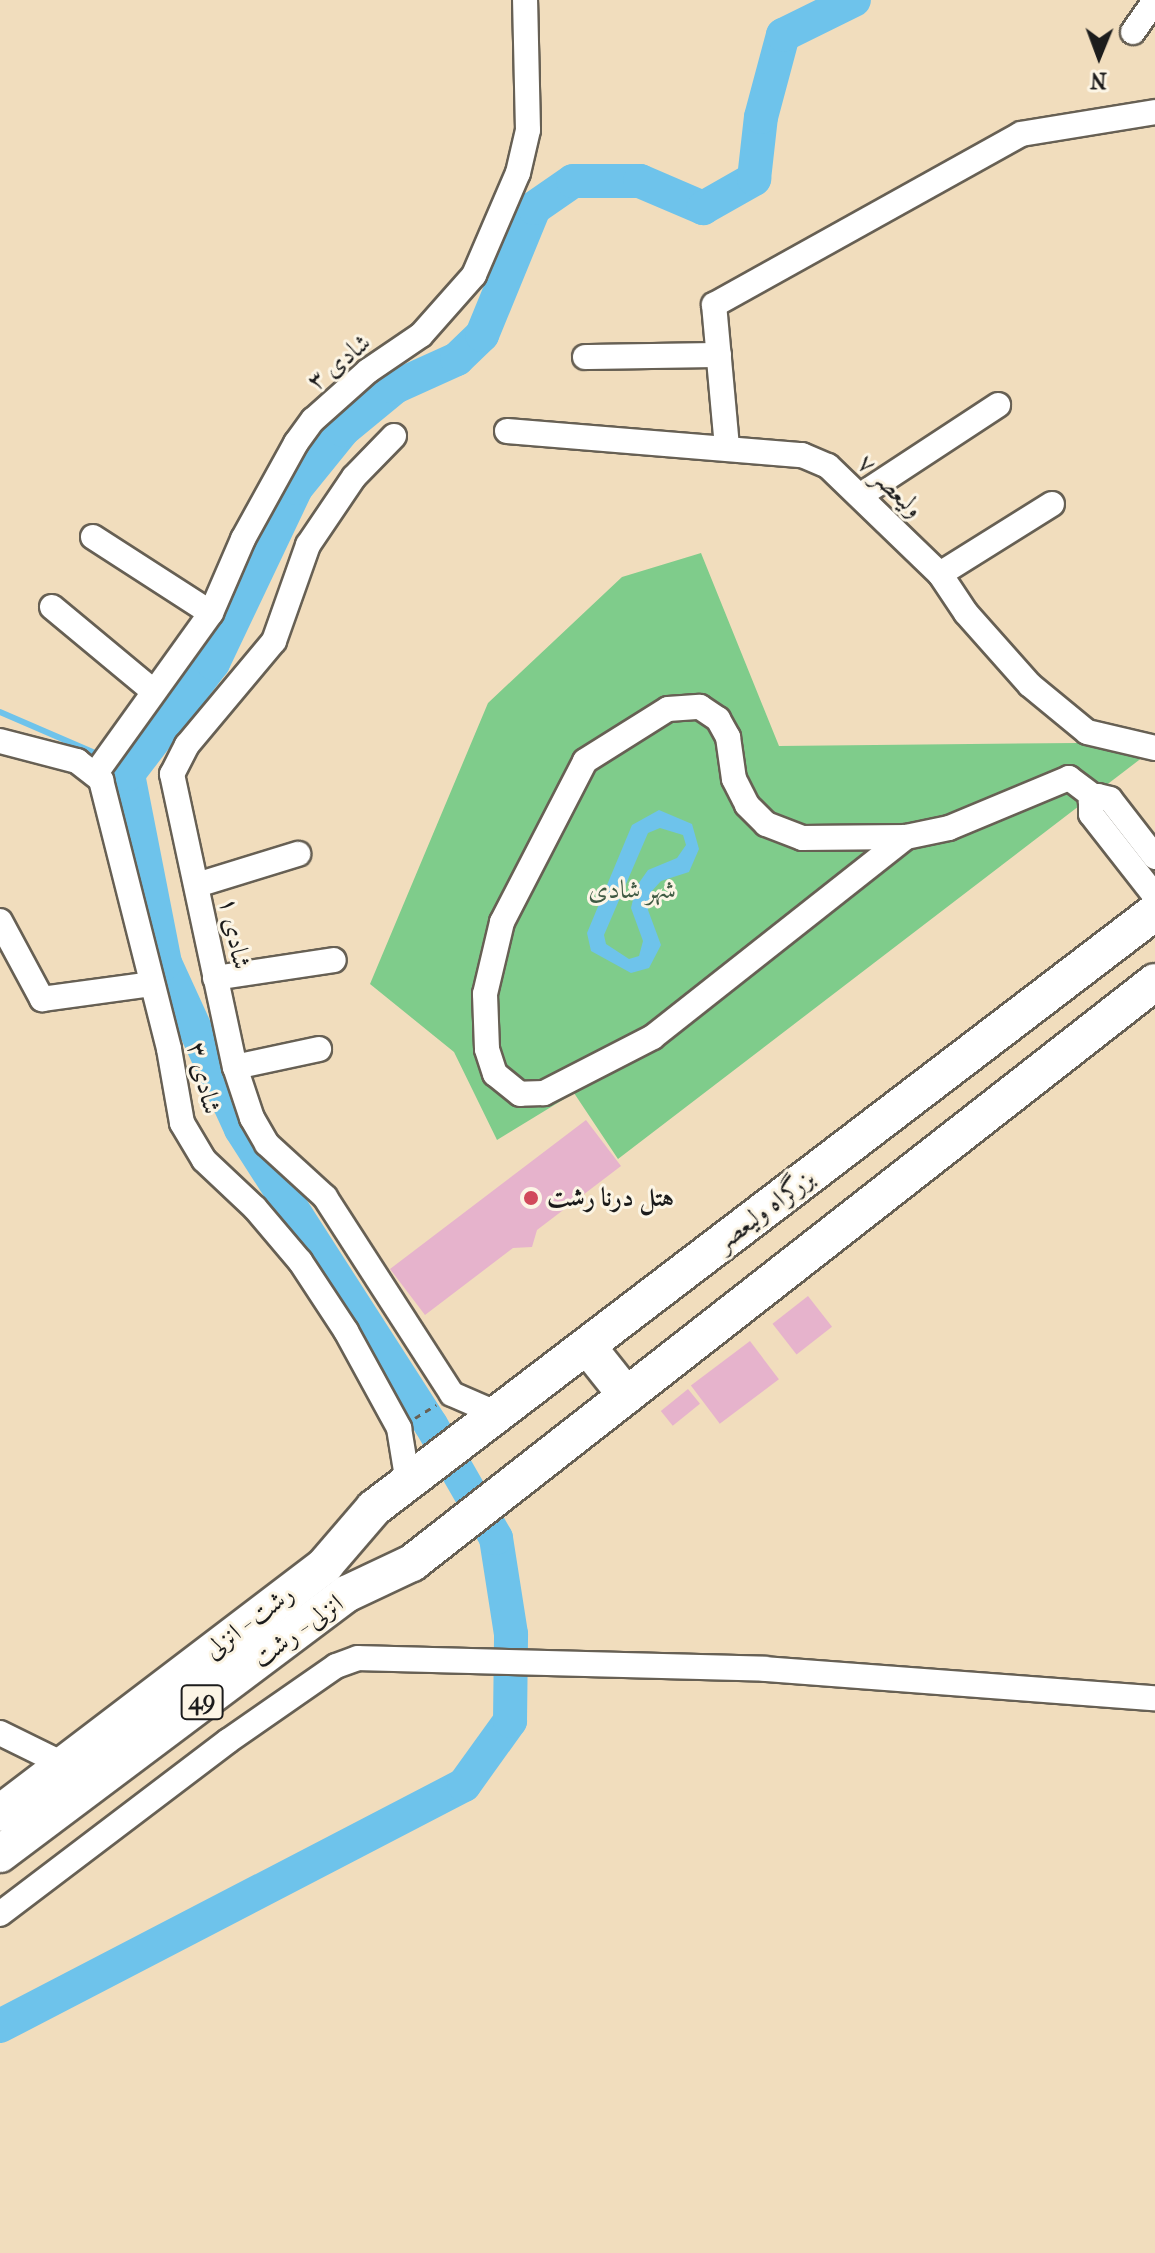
<!DOCTYPE html>
<meta charset="utf-8">
<style>
body{margin:0}
#map{position:relative;width:1155px;height:2253px;overflow:hidden;background:#f1ddbd;font-family:"IM FELL French Canon",Amiri,serif}
div>[style]{position:absolute}
.green>*{inset:0;background:#7fcc8b}
.water>*{inset:0;background:#6ec3eb}
.stream>*{height:6px;margin:-3px;padding:0 3px;transform-origin:3px;border-radius:3px;background:#6ec3eb}
.river>*{height:34px;margin:-17px;padding:0 17px;transform-origin:17px;border-radius:17px;background:#6ec3eb}
.building>*{inset:0;background:#e6b3cc;transform-origin:0 0}
.path>*{height:3px;margin-top:-1.5px;transform-origin:0;background:repeating-linear-gradient(90deg,#676054 0 6px,transparent 0 12px)}
.roads{filter:drop-shadow(2px 0 #676054) drop-shadow(-2px 0 #676054) drop-shadow(0 2px #676054) drop-shadow(0 -2px #676054)}
.minor>*{height:24px;margin:-12px;padding:0 12px;transform-origin:12px;border-radius:12px;background:#fff}
.highway>*{height:36px;margin:-18px;padding:0 18px;transform-origin:18px;border-radius:18px;background:#fff}
.dots>*{width:22px;height:22px;translate:-50% -50%;box-sizing:border-box;border:4px solid #fcf5e5;border-radius:50%}
span{translate:-50% -50%;white-space:nowrap;text-align:center;line-height:1.15;-webkit-text-stroke:6px #fcf5e5;paint-order:stroke}
.shield-label span{padding:2px 6px;background:#fcf5e5;border:2px solid;border-radius:6px;-webkit-text-stroke-width:0}
.shield-label{font-size:24px;color:#1c1c1c;font-weight:700}
.street-label{font-size:26px;color:#1c1c1c}
.park-label{font-size:26px;color:#3f5a43}
.poi-label{font-size:26px;color:#1c1c1c;font-weight:700}
.left{translate:0 -50%;text-align:left}
.north{position:absolute;left:1059px;top:16px;width:80px;height:80px;-webkit-text-stroke:6px #fcf5e5;paint-order:stroke;rotate:181deg;font-size:22px;font-weight:700;line-height:32px;text-align:center;color:#1c1c1c}
.north::after{content:'';display:block;margin:auto;width:28px;height:36px;background:#1c1c1c;clip-path:polygon(50% 0,100% 100%,50% 72%,0 100%)}
</style>
<div id="map">
<div class="green">
<div style="clip-path:polygon(701px 553px,779px 746px,1078px 743px,1143px 757px,618px 1159px,574px 1093px,497px 1140px,454px 1052px,370px 984px,488px 703px,622px 577px)"></div>
</div>
<div class="water">
<div style="clip-path:polygon(evenodd,659px 810px,692px 824px,699px 849px,689px 872px,661px 881px,651px 892px,648px 910px,661px 945px,649px 968px,631px 973px,591px 951px,587px 933px,632px 825px,659px 810px,660px 828px,683px 835px,686px 845px,677px 858px,648px 870px,636px 887px,631px 908px,643px 941px,639px 956px,629px 959px,606px 944px,604px 935px,648px 833px,660px 828px)"></div>
</div>
<div class="stream">
<div style="left:0;top:712px;width:111px;rotate:23.3deg"></div>
<div style="left:111px;top:762px;width:21px;rotate:35deg"></div>
</div>
<div class="river">
<div style="left:0;top:2026px;width:523px;rotate:-27.45deg"></div>
<div style="left:464px;top:1785px;width:79px;rotate:-54.3deg"></div>
<div style="left:510px;top:1721px;width:87px;rotate:-89.3deg"></div>
<div style="left:511px;top:1634px;width:97px;rotate:-98.9deg"></div>
<div style="left:496px;top:1538px;width:130px;rotate:-119.9deg"></div>
<div style="left:431px;top:1425px;width:352px;rotate:-122.7deg"></div>
<div style="left:241px;top:1129px;width:183px;rotate:-114.6deg"></div>
<div style="left:165px;top:963px;width:193px;rotate:-101.1deg"></div>
<div style="left:128px;top:774px;width:140px;rotate:-52.6deg"></div>
<div style="left:213px;top:663px;width:194px;rotate:-64.6deg"></div>
<div style="left:296px;top:488px;width:75px;rotate:-51deg"></div>
<div style="left:343px;top:430px;width:67px;rotate:-39.6deg"></div>
<div style="left:395px;top:387px;width:68px;rotate:-24.3deg"></div>
<div style="left:457px;top:359px;width:35px;rotate:-44deg"></div>
<div style="left:482px;top:335px;width:137px;rotate:-67.7deg"></div>
<div style="left:534px;top:208px;width:47px;rotate:-34.7deg"></div>
<div style="left:573px;top:181px;width:67px"></div>
<div style="left:640px;top:181px;width:69px;rotate:23.2deg"></div>
<div style="left:703px;top:208px;width:59px;rotate:-29.6deg"></div>
<div style="left:754px;top:179px;width:62px;rotate:-83.6deg"></div>
<div style="left:761px;top:117px;width:85px;rotate:-75deg"></div>
<div style="left:783px;top:35px;width:79px;rotate:-26.2deg"></div>
</div>
<div class="building">
<div style="clip-path:polygon(586px 1120px,621px 1166px,537px 1230px,532px 1247px,513px 1248px,425px 1315px,390px 1269px)"></div>
<div style="left:808px;top:1296px;width:39px;height:45px;rotate:52deg"></div>
<div style="left:750px;top:1341px;width:48px;height:74px;rotate:53deg"></div>
<div style="left:688px;top:1389px;width:19px;height:35px;rotate:51deg"></div>
</div>
<div class="path">
<div style="left:415px;top:1418px;width:25px;rotate:-32deg"></div>
</div>
<div class="roads">
<div class="minor">
<div style="left:1133px;top:32px;width:39px;rotate:-55deg"></div>
<div style="left:585px;top:357px;width:134px;rotate:-0.9deg"></div>
<div style="left:507px;top:431px;width:296px;rotate:4.7deg"></div>
<div style="left:802px;top:455px;width:28px;rotate:23deg"></div>
<div style="left:828px;top:466px;width:156px;rotate:44deg"></div>
<div style="left:940px;top:574px;width:47px;rotate:56.3deg"></div>
<div style="left:966px;top:613px;width:96px;rotate:48.4deg"></div>
<div style="left:1030px;top:685px;width:74px;rotate:39.5deg"></div>
<div style="left:1087px;top:732px;width:70px;rotate:13.2deg"></div>
<div style="left:394px;top:436px;width:57px;rotate:134.3deg"></div>
<div style="left:354px;top:477px;width:82px;rotate:124.1deg"></div>
<div style="left:308px;top:545px;width:102px;rotate:109.5deg"></div>
<div style="left:274px;top:641px;width:136px;rotate:129.9deg"></div>
<div style="left:187px;top:745px;width:33px;rotate:117deg"></div>
<div style="left:172px;top:774px;width:300px;rotate:77.9deg"></div>
<div style="left:235px;top:1067px;width:54px;rotate:71.6deg"></div>
<div style="left:252px;top:1118px;width:30px;rotate:60deg"></div>
<div style="left:267px;top:1144px;width:79px;rotate:42.4deg"></div>
<div style="left:325px;top:1197px;width:234px;rotate:57.2deg"></div>
<div style="left:452px;top:1394px;width:50px;rotate:23.5deg"></div>
<div style="left:727px;top:447px;width:143px;rotate:-95.2deg"></div>
<div style="left:714px;top:305px;width:351px;rotate:-29.1deg"></div>
<div style="left:1021px;top:134px;width:136px;rotate:-9.3deg"></div>
<div style="left:861px;top:495px;width:164px;rotate:-33.3deg"></div>
<div style="left:93px;top:537px;width:140px;rotate:32.8deg"></div>
<div style="left:940px;top:574px;width:132px;rotate:-32deg"></div>
<div style="left:52px;top:607px;width:131px;rotate:39.7deg"></div>
<div style="left:0;top:741px;width:80px;rotate:14.6deg"></div>
<div style="left:77px;top:761px;width:31px;rotate:38deg"></div>
<div style="left:101px;top:780px;width:277px;rotate:75.8deg"></div>
<div style="left:169px;top:1049px;width:75px;rotate:80deg"></div>
<div style="left:182px;top:1123px;width:43px;rotate:59.3deg"></div>
<div style="left:204px;top:1160px;width:70px;rotate:43.3deg"></div>
<div style="left:255px;top:1208px;width:70px;rotate:49.7deg"></div>
<div style="left:300px;top:1261px;width:84px;rotate:56.7deg"></div>
<div style="left:346px;top:1331px;width:111px;rotate:61.3deg"></div>
<div style="left:399px;top:1428px;width:56px;rotate:80.7deg"></div>
<div style="left:96px;top:773px;width:197px;rotate:-54.3deg"></div>
<div style="left:211px;top:613px;width:81px;rotate:-66.6deg"></div>
<div style="left:243px;top:539px;width:110px;rotate:-61.1deg"></div>
<div style="left:296px;top:443px;width:29px;rotate:-54deg"></div>
<div style="left:313px;top:420px;width:74px;rotate:-41.7deg"></div>
<div style="left:368px;top:371px;width:64px;rotate:-34.2deg"></div>
<div style="left:421px;top:335px;width:80px;rotate:-48.5deg"></div>
<div style="left:474px;top:275px;width:111px;rotate:-66.7deg"></div>
<div style="left:518px;top:173px;width:44px;rotate:-76.9deg"></div>
<div style="left:528px;top:130px;width:130px;rotate:-91.3deg"></div>
<div style="left:906px;top:837px;width:323px;rotate:141.7deg"></div>
<div style="left:653px;top:1037px;width:123px;rotate:152.8deg"></div>
<div style="left:544px;top:1093px;width:24px;rotate:178deg"></div>
<div style="left:520px;top:1094px;width:32px;rotate:-141deg"></div>
<div style="left:495px;top:1074px;width:26px;rotate:-108deg"></div>
<div style="left:487px;top:1049px;width:55px;rotate:-92.1deg"></div>
<div style="left:485px;top:994px;width:74px;rotate:-76.7deg"></div>
<div style="left:502px;top:922px;width:181px;rotate:-62.7deg"></div>
<div style="left:585px;top:761px;width:98px;rotate:-32.1deg"></div>
<div style="left:668px;top:709px;width:32px;rotate:-4deg"></div>
<div style="left:700px;top:707px;width:22px;rotate:34deg"></div>
<div style="left:718px;top:719px;width:21px;rotate:61deg"></div>
<div style="left:728px;top:737px;width:42px;rotate:81.9deg"></div>
<div style="left:734px;top:779px;width:29px;rotate:63deg"></div>
<div style="left:747px;top:805px;width:27px;rotate:45deg"></div>
<div style="left:766px;top:824px;width:39px;rotate:21deg"></div>
<div style="left:802px;top:838px;width:104px;rotate:-0.6deg"></div>
<div style="left:906px;top:837px;width:44px;rotate:-11.8deg"></div>
<div style="left:949px;top:828px;width:130px;rotate:-22.6deg"></div>
<div style="left:1069px;top:778px;width:31px;rotate:37deg"></div>
<div style="left:1155px;top:857px;width:73px;rotate:-127.8deg"></div>
<div style="left:1110px;top:799px;width:12px;rotate:-166deg"></div>
<div style="left:1098px;top:796px;width:9px;rotate:144deg"></div>
<div style="left:1091px;top:801px;width:13px;rotate:90deg"></div>
<div style="left:1091px;top:814px;width:104px;rotate:52deg"></div>
<div style="left:197px;top:885px;width:106px;rotate:-17.1deg"></div>
<div style="left:0;top:921px;width:89px;rotate:61.7deg"></div>
<div style="left:42px;top:999px;width:110px;rotate:-7.8deg"></div>
<div style="left:215px;top:978px;width:120px;rotate:-8.6deg"></div>
<div style="left:235px;top:1067px;width:86px;rotate:-12.1deg"></div>
<div style="left:0;top:1733px;width:68px;rotate:26.2deg"></div>
<div style="left:0;top:1914px;width:286px;rotate:-37.2deg"></div>
<div style="left:228px;top:1741px;width:131px;rotate:-34.8deg"></div>
<div style="left:336px;top:1666px;width:23px;rotate:-20deg"></div>
<div style="left:358px;top:1658px;width:407px;rotate:1.5deg"></div>
<div style="left:765px;top:1669px;width:391px;rotate:4.3deg"></div>
</div>
<div class="highway">
<div style="left:587px;top:1346px;width:63px;rotate:51.5deg"></div>
<div style="left:0;top:1813px;width:409px;rotate:-37.3deg"></div>
<div style="left:325px;top:1565px;width:75px;rotate:-49.3deg"></div>
<div style="left:374px;top:1508px;width:982px;rotate:-37.35deg"></div>
<div style="left:0;top:1854px;width:433px;rotate:-36.9deg"></div>
<div style="left:346px;top:1594px;width:73px;rotate:-25.2deg"></div>
<div style="left:412px;top:1563px;width:943px;rotate:-38.02deg"></div>
</div>
</div>
<div class="dots">
<div style="left:531px;top:1198px;background:#d1495b"></div>
</div>
<div class="shield-label">
<span style="left:202px;top:1702px">49</span>
</div>
<div class="street-label">
<span style="left:339px;top:362px;rotate:-39deg">شادی ۳</span>
<span style="left:890px;top:486px;rotate:44deg">ولیعصر ۷</span>
<span style="left:235px;top:933px;rotate:79deg">شادی ۱</span>
<span style="left:204px;top:1078px;rotate:77deg">شادی ۳</span>
<span style="left:765px;top:1210px;rotate:-37deg">بزرگراه ولیعصر</span>
<span style="left:249px;top:1622px;rotate:-37deg">رشت - انزلی</span>
<span style="left:298px;top:1631px;rotate:-36deg">انزلی - رشت</span>
</div>
<div class="park-label">
<span style="left:632px;top:890px">شهر شادی</span>
</div>
<div class="poi-label">
<span class="left" style="left:547px;top:1198px">هتل درنا رشت</span>
</div>
<div class="north">N</div>
</div>
